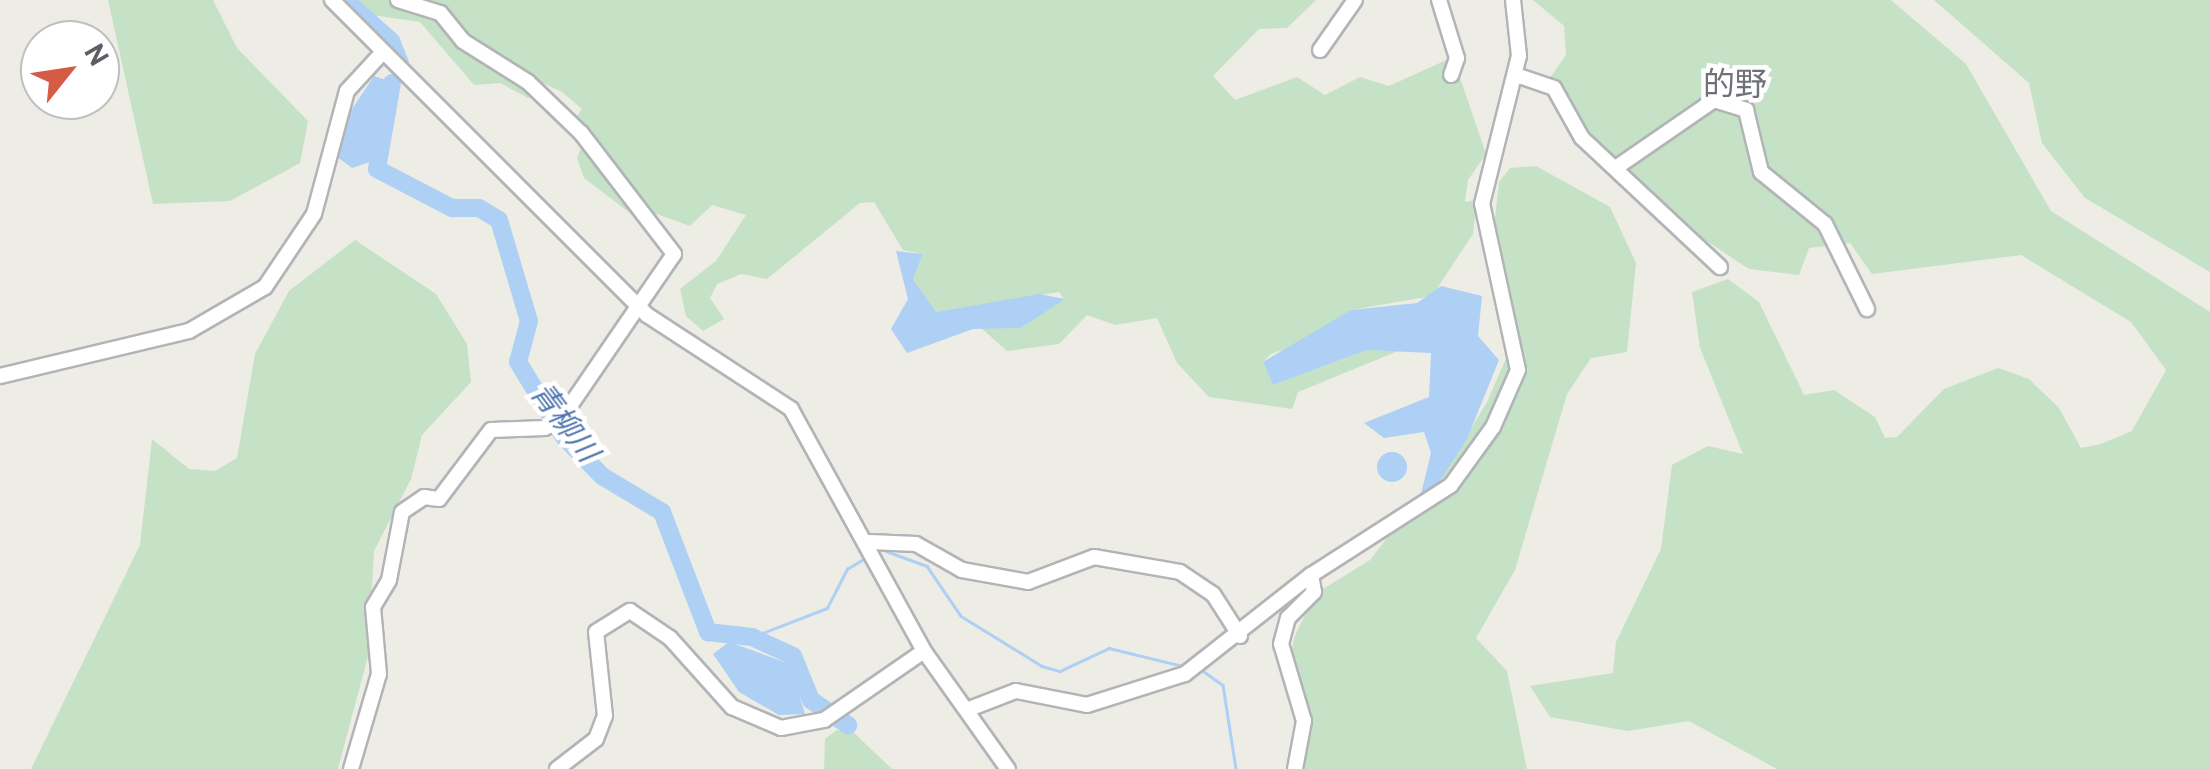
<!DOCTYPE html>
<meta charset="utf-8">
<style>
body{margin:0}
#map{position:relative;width:2210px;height:769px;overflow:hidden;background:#edece5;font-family:Overpass,"Noto Sans JP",sans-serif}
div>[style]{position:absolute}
.green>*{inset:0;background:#c5e2c7}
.water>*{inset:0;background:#aed0f5}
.round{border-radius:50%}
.stream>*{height:2.5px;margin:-1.25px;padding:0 1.25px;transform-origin:1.25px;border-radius:1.25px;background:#aed0f5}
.river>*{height:18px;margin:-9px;padding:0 9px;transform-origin:9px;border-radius:9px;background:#aed0f5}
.roads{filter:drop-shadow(2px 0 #b2b4b8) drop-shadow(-2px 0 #b2b4b8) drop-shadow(0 2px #b2b4b8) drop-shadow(0 -2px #b2b4b8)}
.minor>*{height:14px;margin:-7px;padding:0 7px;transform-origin:7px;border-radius:7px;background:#fff}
span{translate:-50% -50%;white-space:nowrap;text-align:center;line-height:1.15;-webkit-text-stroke:9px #fff;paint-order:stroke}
.water-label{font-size:30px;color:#5076ad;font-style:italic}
.quarter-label{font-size:32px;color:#6e7175}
.north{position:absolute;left:20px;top:20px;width:100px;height:100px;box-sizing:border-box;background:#fff;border:2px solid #bebfc1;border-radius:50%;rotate:60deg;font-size:28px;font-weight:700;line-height:40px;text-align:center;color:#5d5f64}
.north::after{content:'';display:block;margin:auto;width:35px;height:45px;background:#d55b44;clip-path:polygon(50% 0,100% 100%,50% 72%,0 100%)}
</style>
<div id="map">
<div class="green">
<div style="clip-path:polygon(108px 0,213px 0,237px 48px,308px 121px,300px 163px,230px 201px,153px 204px)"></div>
<div style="clip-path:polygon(347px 0,1316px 0,1287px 28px,1259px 29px,1213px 76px,1235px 100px,1297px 77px,1325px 95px,1360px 77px,1389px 86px,1453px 57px,1486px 154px,1468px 180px,1465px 202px,1477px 200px,1473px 234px,1432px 296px,1351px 310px,1319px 337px,1271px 354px,1263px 362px,1273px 385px,1367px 350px,1398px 351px,1298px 392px,1292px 409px,1209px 397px,1177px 363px,1157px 318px,1115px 325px,1087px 315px,1059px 344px,1007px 351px,980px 327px,1021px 328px,1064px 299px,1059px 292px,936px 312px,913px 279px,923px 254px,903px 250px,874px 202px,860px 203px,767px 279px,741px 274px,717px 284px,710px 298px,724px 319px,703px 331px,686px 316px,680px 289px,716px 261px,746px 215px,712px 205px,690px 226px,651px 212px,634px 216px,584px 178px,577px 158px,588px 131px,574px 120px,582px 109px,562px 92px,545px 84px,528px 98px,500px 83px,474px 85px,420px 22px,359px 13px)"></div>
<div style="clip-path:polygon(1533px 0,1891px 0,1966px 64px,2051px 211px,2210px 312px,2210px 769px,1777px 769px,1689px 721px,1628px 731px,1550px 717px,1530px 686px,1613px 673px,1616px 642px,1661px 549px,1672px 465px,1708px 446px,1743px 454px,1700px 348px,1692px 292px,1728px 279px,1759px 302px,1804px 395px,1834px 390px,1875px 417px,1885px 438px,1897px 437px,1944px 389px,1998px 368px,2029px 379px,2059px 408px,2081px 448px,2101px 444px,2132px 431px,2166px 370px,2131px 322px,2021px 255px,1872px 274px,1850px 243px,1809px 248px,1799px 275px,1749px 269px,1678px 222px,1556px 107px,1545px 85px,1566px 55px,1564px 26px)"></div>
<div style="clip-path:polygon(1934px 0,2210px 0,2210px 272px,2085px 198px,2042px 143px,2029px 83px)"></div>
<div style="clip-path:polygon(1536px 166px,1610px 207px,1636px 263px,1627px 352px,1591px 358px,1567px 394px,1515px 570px,1476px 638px,1507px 671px,1527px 769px,1303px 769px,1305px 702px,1290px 660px,1294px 638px,1315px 594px,1370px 560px,1421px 494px,1433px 492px,1487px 402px,1513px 342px,1494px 228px,1499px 182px,1510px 168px)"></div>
<div style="clip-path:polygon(355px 240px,436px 294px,467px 344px,471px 382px,422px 435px,411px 479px,374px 551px,368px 656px,338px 769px,31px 769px,140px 545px,152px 439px,189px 469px,215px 471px,237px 458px,255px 354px,289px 291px)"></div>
<div style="clip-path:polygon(837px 730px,853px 732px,892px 769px,824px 769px,825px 739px)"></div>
</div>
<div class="water">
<div style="clip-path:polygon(374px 76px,386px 80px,380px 142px,373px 161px,352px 168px,336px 156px,344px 121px)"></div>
<div style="clip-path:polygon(896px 251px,923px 254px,913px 279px,936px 312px,1039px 294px,1065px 299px,1021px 328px,973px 329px,907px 353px,891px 329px,908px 299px)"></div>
<div style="clip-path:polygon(1441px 286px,1482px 296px,1478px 336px,1499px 360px,1467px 439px,1432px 493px,1421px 494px,1431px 453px,1424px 432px,1384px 438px,1364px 423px,1429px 397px,1431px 353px,1367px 350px,1273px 385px,1263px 362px,1351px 310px,1417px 303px)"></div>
<div class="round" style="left:1377px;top:452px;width:30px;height:30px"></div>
<div style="clip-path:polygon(729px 642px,790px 664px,805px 714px,779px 715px,739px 692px,713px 654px)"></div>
</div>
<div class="stream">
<div style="left:886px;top:551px;width:44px;rotate:20.1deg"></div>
<div style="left:927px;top:566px;width:60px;rotate:55.8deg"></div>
<div style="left:961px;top:616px;width:95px;rotate:31.7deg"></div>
<div style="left:1042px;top:666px;width:19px;rotate:16deg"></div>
<div style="left:1060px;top:671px;width:54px;rotate:-25.1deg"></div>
<div style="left:1109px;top:648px;width:76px;rotate:13.7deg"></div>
<div style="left:752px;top:637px;width:80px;rotate:-21.1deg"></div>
<div style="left:827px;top:608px;width:44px;rotate:-62.9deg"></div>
<div style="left:847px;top:569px;width:21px;rotate:-31deg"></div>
<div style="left:1202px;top:670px;width:26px;rotate:36deg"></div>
<div style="left:1223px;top:685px;width:85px;rotate:81.2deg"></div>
</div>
<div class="river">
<div style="left:345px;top:0;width:62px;rotate:41.7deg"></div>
<div style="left:391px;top:41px;width:24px;rotate:68deg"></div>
<div style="left:392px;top:83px;width:87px;rotate:99.9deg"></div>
<div style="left:377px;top:169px;width:85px;rotate:27.5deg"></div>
<div style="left:452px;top:208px;width:27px"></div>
<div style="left:479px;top:208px;width:23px;rotate:31deg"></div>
<div style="left:499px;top:220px;width:105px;rotate:73.5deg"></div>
<div style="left:529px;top:321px;width:42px;rotate:105deg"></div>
<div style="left:518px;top:362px;width:88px;rotate:58.5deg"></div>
<div style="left:564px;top:437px;width:54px;rotate:45.7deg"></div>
<div style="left:602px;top:476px;width:70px;rotate:31deg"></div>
<div style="left:662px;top:512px;width:129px;rotate:69deg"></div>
<div style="left:708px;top:632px;width:44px;rotate:6.5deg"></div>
<div style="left:752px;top:637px;width:45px;rotate:24.9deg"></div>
<div style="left:793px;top:656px;width:48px;rotate:67.8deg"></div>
<div style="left:811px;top:700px;width:45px;rotate:34deg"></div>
</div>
<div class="roads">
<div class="minor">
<div style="left:332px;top:0;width:445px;rotate:45deg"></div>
<div style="left:647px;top:315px;width:172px;rotate:33.1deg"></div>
<div style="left:791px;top:409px;width:276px;rotate:61.2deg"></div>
<div style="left:924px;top:651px;width:145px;rotate:54.6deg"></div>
<div style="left:1439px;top:0;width:61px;rotate:72.8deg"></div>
<div style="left:1457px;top:58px;width:18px;rotate:109deg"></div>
<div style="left:1320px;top:50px;width:61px;rotate:-55deg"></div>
<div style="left:1516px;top:75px;width:40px;rotate:18.9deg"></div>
<div style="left:1554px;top:88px;width:57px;rotate:60.8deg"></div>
<div style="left:1582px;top:138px;width:189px;rotate:43.1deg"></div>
<div style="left:1617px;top:167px;width:118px;rotate:-34.6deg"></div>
<div style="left:1714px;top:100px;width:34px;rotate:17deg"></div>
<div style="left:1746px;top:110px;width:64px;rotate:76.4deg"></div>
<div style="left:1761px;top:172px;width:82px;rotate:39.1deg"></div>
<div style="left:1825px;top:224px;width:95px;rotate:63.7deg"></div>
<div style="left:0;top:376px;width:194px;rotate:-13.4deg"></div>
<div style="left:189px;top:331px;width:88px;rotate:-30.1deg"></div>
<div style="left:265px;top:287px;width:88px;rotate:-56.1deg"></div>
<div style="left:314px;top:214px;width:127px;rotate:-75deg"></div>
<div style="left:347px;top:91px;width:50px;rotate:-47.4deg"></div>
<div style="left:870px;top:542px;width:46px;rotate:2.5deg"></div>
<div style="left:916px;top:544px;width:53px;rotate:29.5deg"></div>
<div style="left:962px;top:570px;width:67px;rotate:10.3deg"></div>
<div style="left:1028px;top:582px;width:71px;rotate:-20.7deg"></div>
<div style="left:1094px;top:557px;width:87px;rotate:9.9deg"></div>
<div style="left:1180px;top:572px;width:40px;rotate:34deg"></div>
<div style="left:1213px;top:594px;width:50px;rotate:57.3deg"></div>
<div style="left:969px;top:709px;width:50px;rotate:-21deg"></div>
<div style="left:1016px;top:691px;width:72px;rotate:11.2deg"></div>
<div style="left:1087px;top:705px;width:103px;rotate:-17.6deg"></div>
<div style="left:1185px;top:674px;width:160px;rotate:-38.2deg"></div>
<div style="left:1311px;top:575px;width:166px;rotate:-32.7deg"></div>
<div style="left:1451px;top:485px;width:72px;rotate:-54.1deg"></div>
<div style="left:1493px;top:427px;width:62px;rotate:-66.3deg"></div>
<div style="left:1518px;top:370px;width:170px;rotate:-102.2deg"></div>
<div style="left:1482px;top:204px;width:153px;rotate:-76deg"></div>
<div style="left:1519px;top:56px;width:56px;rotate:-96.1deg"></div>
<div style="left:351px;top:769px;width:99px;rotate:-73.6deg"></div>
<div style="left:379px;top:674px;width:67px;rotate:-95.1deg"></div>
<div style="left:373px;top:607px;width:31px;rotate:-59deg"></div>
<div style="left:389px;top:580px;width:69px;rotate:-79.2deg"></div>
<div style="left:402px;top:512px;width:27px;rotate:-34deg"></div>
<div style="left:424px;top:497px;width:15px;rotate:8deg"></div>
<div style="left:439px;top:499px;width:86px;rotate:-53deg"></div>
<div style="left:491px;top:430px;width:54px;rotate:-2.1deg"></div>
<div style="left:545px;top:428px;width:18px;rotate:-29deg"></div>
<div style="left:561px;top:419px;width:200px;rotate:-55.6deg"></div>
<div style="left:674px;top:254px;width:153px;rotate:-127.5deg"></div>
<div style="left:581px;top:133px;width:74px;rotate:-136.1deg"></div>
<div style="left:528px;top:82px;width:77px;rotate:-147.8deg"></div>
<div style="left:463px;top:41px;width:36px;rotate:-129deg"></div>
<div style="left:440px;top:13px;width:44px;rotate:-162.8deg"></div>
<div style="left:557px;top:769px;width:49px;rotate:-37.6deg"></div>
<div style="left:596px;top:739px;width:25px;rotate:-69deg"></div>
<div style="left:605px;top:716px;width:84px;rotate:-96.1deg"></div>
<div style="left:596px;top:632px;width:40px;rotate:-32deg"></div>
<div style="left:630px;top:611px;width:48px;rotate:34deg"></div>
<div style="left:670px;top:638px;width:93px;rotate:48.1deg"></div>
<div style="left:732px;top:707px;width:53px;rotate:23.2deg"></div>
<div style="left:781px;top:728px;width:44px;rotate:-10.5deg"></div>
<div style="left:824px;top:720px;width:121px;rotate:-34.6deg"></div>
<div style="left:1295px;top:769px;width:49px;rotate:-79.4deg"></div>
<div style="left:1304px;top:721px;width:80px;rotate:-106.6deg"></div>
<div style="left:1281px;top:644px;width:27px;rotate:-75deg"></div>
<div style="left:1288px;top:618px;width:37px;rotate:-45deg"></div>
<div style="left:1314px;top:592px;width:17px;rotate:-100deg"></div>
</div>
</div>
<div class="water-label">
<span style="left:562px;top:424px;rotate:53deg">青柳川</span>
</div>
<div class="quarter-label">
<span style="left:1735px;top:87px">的野</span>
</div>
<div class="north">N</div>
</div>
